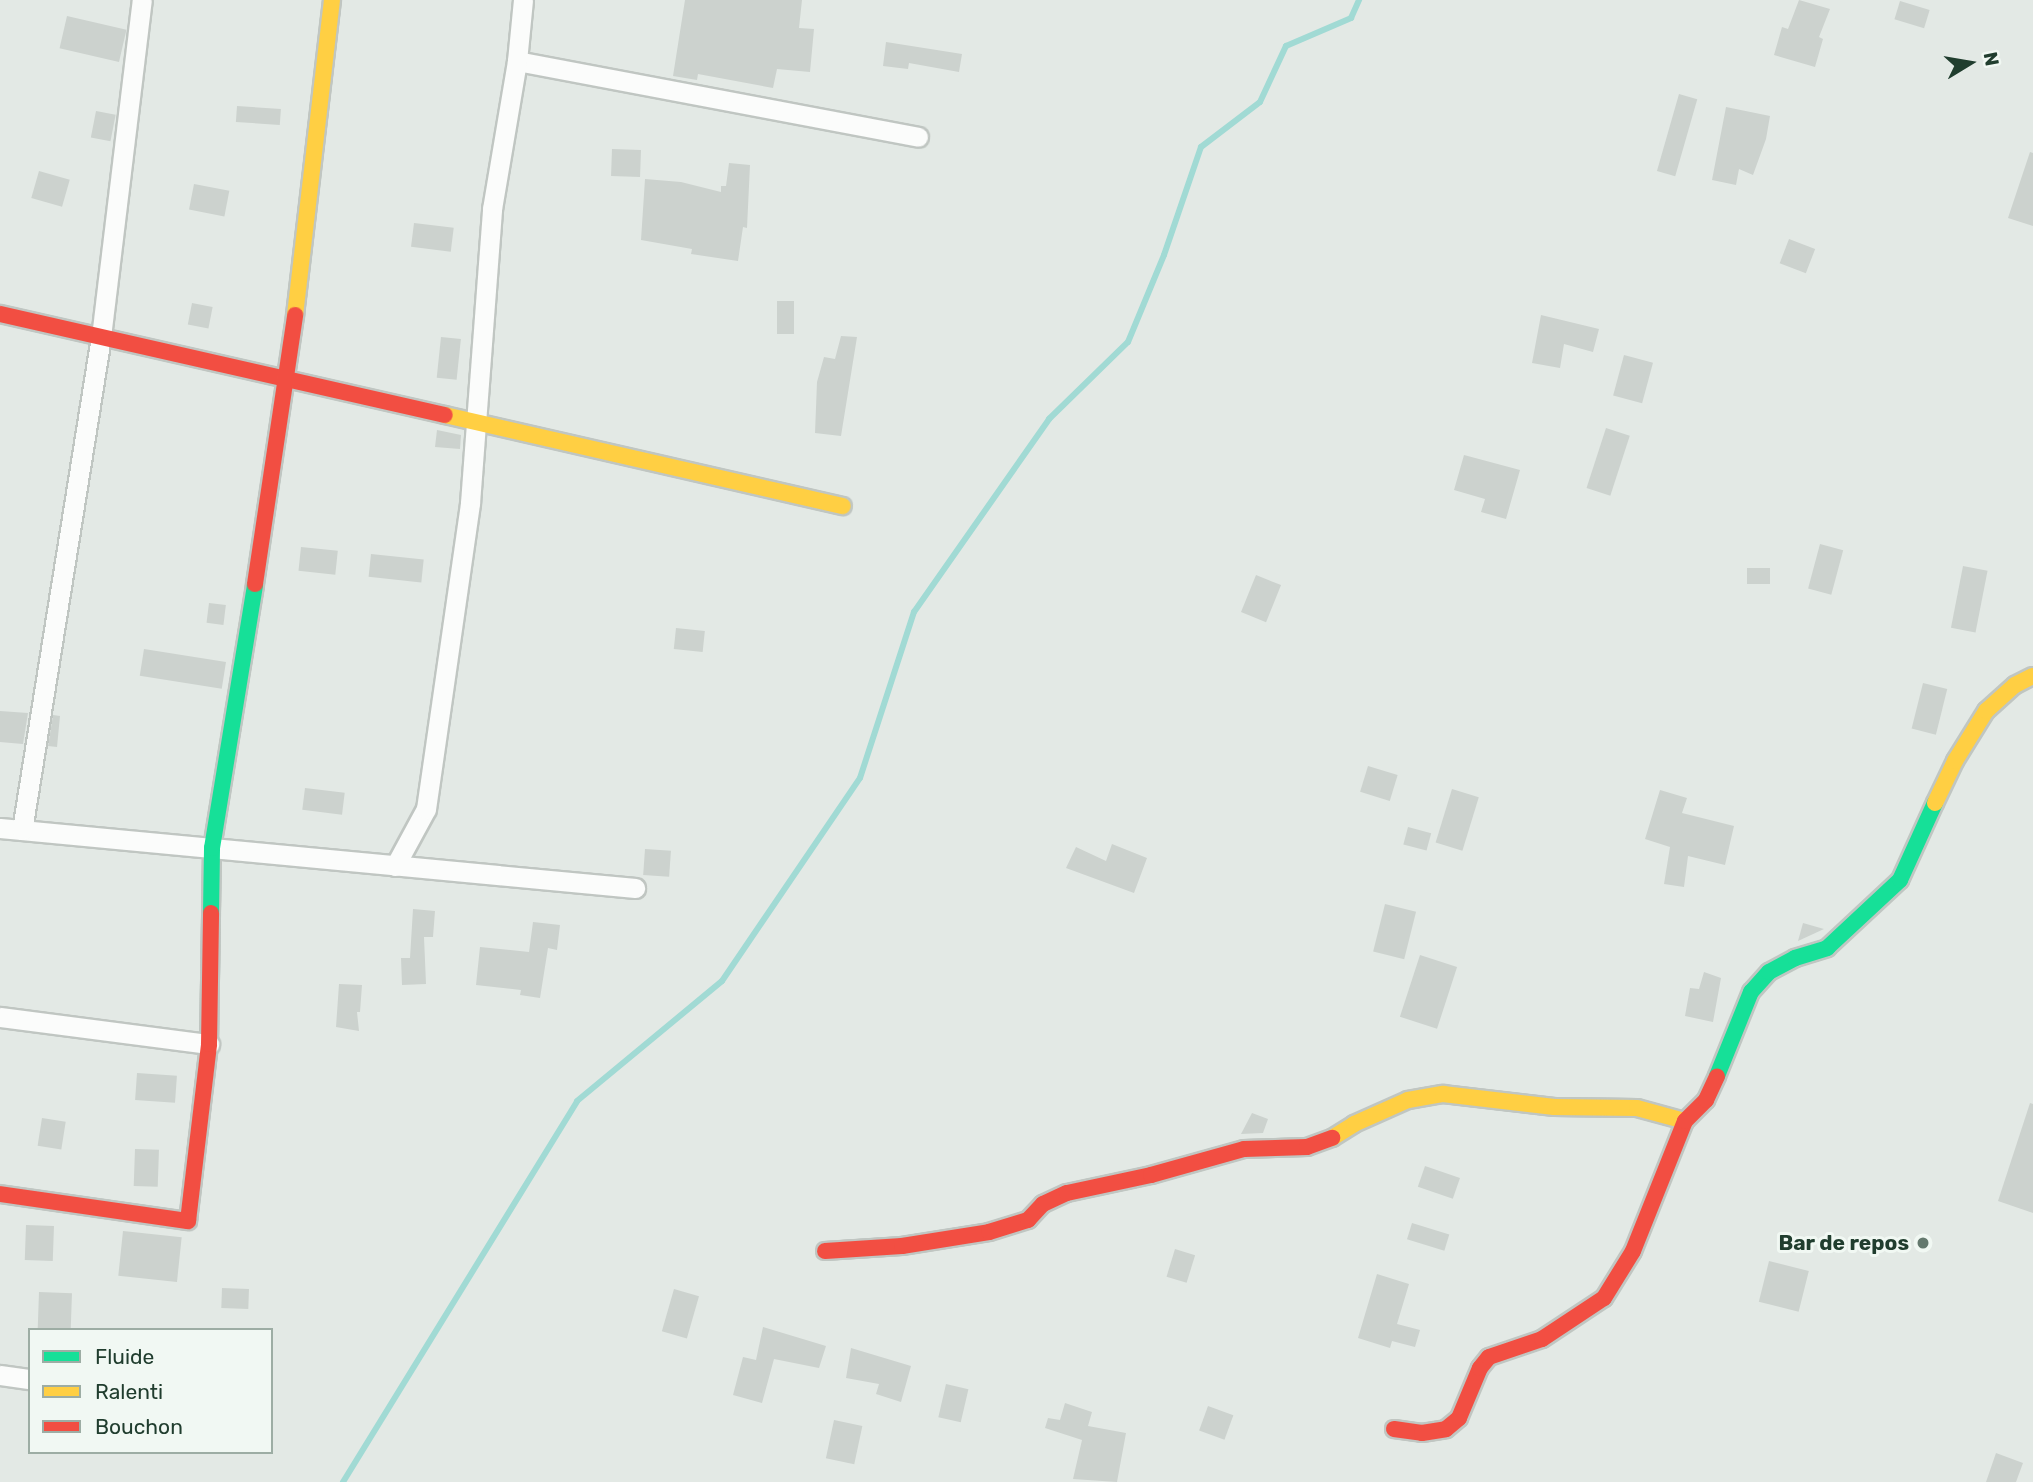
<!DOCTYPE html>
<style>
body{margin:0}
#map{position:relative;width:2033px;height:1482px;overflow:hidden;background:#e3e9e5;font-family:Rubik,sans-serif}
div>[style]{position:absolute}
.stream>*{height:6px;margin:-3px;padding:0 3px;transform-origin:3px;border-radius:3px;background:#a1dad4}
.building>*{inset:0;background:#ccd2ce;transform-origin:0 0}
.roads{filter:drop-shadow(2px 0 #c0c6c2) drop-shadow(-2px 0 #c0c6c2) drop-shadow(0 2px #c0c6c2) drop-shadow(0 -2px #c0c6c2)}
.street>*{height:19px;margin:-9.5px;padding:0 9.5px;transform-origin:9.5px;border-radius:9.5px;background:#fbfcfb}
.fast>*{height:16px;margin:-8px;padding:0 8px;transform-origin:8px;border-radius:8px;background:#16e098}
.slow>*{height:16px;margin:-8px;padding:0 8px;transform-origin:8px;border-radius:8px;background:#ffcf43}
.jam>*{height:16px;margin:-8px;padding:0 8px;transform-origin:8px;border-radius:8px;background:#f24e42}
.dots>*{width:19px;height:19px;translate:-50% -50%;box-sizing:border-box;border:4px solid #f1f8f3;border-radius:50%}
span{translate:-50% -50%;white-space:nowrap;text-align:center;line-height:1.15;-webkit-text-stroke:6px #f1f8f3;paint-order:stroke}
.poi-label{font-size:21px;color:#203d2e;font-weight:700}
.right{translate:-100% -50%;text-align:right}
.legend{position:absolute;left:28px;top:1328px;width:245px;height:126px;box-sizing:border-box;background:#f1f8f3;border:2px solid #9dada4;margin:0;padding:9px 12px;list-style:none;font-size:21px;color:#203d2e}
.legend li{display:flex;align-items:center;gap:14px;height:35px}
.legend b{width:35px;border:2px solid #9dada4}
.north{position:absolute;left:1935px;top:28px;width:70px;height:70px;-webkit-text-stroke:5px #f1f8f3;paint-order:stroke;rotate:79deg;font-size:19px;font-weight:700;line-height:28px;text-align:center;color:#203d2e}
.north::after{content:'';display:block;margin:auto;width:24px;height:32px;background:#203d2e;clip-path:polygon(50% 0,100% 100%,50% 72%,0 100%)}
</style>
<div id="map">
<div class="stream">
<div style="left:343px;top:1482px;width:447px;rotate:-58.4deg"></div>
<div style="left:577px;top:1101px;width:188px;rotate:-39.6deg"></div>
<div style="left:722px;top:981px;width:245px;rotate:-55.8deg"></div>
<div style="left:860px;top:778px;width:175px;rotate:-72deg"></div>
<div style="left:914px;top:612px;width:236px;rotate:-55deg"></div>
<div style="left:1049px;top:419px;width:110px;rotate:-44.3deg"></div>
<div style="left:1128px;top:342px;width:94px;rotate:-67.5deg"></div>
<div style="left:1164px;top:255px;width:114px;rotate:-71.1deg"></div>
<div style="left:1201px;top:147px;width:74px;rotate:-37.3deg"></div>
<div style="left:1260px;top:102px;width:62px;rotate:-65.1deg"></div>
<div style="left:1286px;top:46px;width:71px;rotate:-23.3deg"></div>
<div style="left:1351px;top:18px;width:20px;rotate:-66deg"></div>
</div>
<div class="building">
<div style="clip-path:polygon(685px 0,802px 0,799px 28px,814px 29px,810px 72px,777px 69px,773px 88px,698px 74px,697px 80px,673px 76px)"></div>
<div style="clip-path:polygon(1799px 0,1830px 9px,1819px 37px,1823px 39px,1815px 67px,1774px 55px,1782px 27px,1788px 29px)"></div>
<div style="left:1900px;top:1px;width:31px;height:19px;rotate:17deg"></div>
<div style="left:67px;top:16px;width:61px;height:33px;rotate:13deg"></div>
<div style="clip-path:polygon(886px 42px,962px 54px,959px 72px,909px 63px,908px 69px,883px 66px)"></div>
<div style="left:1679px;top:94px;width:19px;height:80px;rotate:16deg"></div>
<div style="left:237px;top:106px;width:44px;height:16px;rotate:4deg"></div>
<div style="clip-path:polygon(1726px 107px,1770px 116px,1766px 139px,1753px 175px,1739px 169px,1736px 185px,1712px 180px)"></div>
<div style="left:96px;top:111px;width:20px;height:27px;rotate:11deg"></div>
<div style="left:612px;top:149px;width:29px;height:27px;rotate:2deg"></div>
<div style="clip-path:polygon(2030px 152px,2033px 153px,2033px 226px,2008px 218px)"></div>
<div style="clip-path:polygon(729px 163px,750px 165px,747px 228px,743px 227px,738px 261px,691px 254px,692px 249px,641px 240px,645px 179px,681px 182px,721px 192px,721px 186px,726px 186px)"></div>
<div style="left:39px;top:171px;width:32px;height:28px;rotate:16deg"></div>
<div style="left:194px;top:184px;width:36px;height:26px;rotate:11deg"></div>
<div style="left:414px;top:223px;width:40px;height:24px;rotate:7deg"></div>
<div style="left:1789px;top:239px;width:28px;height:26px;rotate:21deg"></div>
<div style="left:777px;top:301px;width:17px;height:33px"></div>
<div style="left:192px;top:303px;width:21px;height:22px;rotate:11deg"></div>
<div style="clip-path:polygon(1541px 315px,1599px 329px,1593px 352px,1564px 344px,1560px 368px,1532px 363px)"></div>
<div style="clip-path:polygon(841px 336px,857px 337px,841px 436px,815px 433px,817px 382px,824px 357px,835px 359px)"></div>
<div style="left:441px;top:337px;width:20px;height:41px;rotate:6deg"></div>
<div style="left:1624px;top:355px;width:30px;height:42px;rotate:15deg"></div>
<div style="left:1606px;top:428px;width:25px;height:63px;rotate:18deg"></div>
<div style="clip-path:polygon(437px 430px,461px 435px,460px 449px,435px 447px)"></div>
<div style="clip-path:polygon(1464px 455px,1520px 470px,1506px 519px,1481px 512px,1485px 499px,1454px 490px)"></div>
<div style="left:1820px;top:544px;width:24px;height:46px;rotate:15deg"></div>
<div style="left:301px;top:547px;width:37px;height:24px;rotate:6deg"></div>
<div style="left:371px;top:554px;width:53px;height:23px;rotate:6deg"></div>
<div style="left:1963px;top:566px;width:25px;height:63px;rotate:11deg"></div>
<div style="left:1747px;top:568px;width:23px;height:16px"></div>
<div style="left:1256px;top:575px;width:27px;height:40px;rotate:22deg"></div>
<div style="left:209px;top:603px;width:17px;height:20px;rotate:7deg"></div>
<div style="left:676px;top:628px;width:29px;height:21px;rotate:6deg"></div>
<div style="left:144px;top:649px;width:83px;height:27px;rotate:9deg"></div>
<div style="left:1923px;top:683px;width:25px;height:47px;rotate:14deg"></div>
<div style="clip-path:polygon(0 711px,28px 713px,23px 744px,0 742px)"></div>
<div style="clip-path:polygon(53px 715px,60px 716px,57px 747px,48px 746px)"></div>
<div style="left:1368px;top:766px;width:31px;height:27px;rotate:17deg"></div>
<div style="left:305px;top:788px;width:40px;height:22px;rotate:7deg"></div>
<div style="left:1452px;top:789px;width:28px;height:56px;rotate:17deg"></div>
<div style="clip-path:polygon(1660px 790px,1687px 798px,1682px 813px,1734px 826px,1725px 865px,1688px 856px,1684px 887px,1664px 884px,1670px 847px,1645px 839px)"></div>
<div style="left:1408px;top:827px;width:24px;height:18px;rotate:15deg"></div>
<div style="clip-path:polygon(1112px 844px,1147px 858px,1134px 893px,1066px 868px,1076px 847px,1106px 861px)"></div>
<div style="left:645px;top:849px;width:26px;height:26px;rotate:4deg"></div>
<div style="left:1385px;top:904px;width:32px;height:49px;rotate:14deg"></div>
<div style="clip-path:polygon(413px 909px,435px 911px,433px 937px,424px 937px,426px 984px,402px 985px,401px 958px,410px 958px)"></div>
<div style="clip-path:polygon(533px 922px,560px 925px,557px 950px,548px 948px,540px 998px,520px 995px,521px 990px,476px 985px,480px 947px,529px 952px)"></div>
<div style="clip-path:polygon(1803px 923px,1824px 929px,1798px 941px)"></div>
<div style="left:1420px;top:955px;width:39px;height:65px;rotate:18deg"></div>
<div style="clip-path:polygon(1704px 972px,1721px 978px,1713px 1022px,1685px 1016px,1690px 988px,1699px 989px)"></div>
<div style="clip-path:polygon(339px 984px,362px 985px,360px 1012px,357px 1012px,359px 1031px,336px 1027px)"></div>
<div style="left:137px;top:1073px;width:40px;height:27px;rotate:4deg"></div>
<div style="clip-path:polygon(2030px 1103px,2033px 1104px,2033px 1213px,1998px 1201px)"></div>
<div style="clip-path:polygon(1252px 1113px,1268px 1119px,1263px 1133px,1241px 1134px)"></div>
<div style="left:42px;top:1118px;width:24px;height:28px;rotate:9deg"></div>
<div style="left:135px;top:1149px;width:24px;height:37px;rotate:2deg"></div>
<div style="left:1425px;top:1166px;width:37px;height:22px;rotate:19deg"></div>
<div style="left:1412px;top:1223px;width:39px;height:17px;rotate:17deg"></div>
<div style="left:26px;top:1225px;width:28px;height:35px;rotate:2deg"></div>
<div style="left:123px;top:1231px;width:59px;height:45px;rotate:6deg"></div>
<div style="left:1175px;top:1249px;width:21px;height:29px;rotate:17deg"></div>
<div style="left:1769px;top:1261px;width:41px;height:42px;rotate:14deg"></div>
<div style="clip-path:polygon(1377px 1274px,1409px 1284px,1397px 1324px,1420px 1330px,1415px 1347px,1392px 1341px,1390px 1348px,1358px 1338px)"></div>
<div style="left:222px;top:1288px;width:27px;height:20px;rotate:2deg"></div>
<div style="left:674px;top:1289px;width:26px;height:44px;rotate:16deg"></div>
<div style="left:39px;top:1292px;width:33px;height:38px;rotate:2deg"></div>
<div style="clip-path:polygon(763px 1327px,826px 1346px,819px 1368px,774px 1359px,762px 1403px,733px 1395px,743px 1357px,756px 1360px)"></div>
<div style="clip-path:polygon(851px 1348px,911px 1366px,901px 1402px,876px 1394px,879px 1384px,846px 1378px)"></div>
<div style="left:946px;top:1384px;width:23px;height:34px;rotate:13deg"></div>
<div style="clip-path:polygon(1065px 1403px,1092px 1412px,1088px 1426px,1126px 1433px,1117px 1482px,1073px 1479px,1082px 1440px,1045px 1428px,1048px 1418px,1060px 1420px)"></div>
<div style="left:1208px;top:1406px;width:27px;height:26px;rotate:20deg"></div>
<div style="left:834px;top:1420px;width:29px;height:39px;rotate:12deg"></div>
<div style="clip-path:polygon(1996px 1453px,2023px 1463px,2016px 1482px,1986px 1482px)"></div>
</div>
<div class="roads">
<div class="street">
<div style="left:517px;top:61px;width:408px;rotate:10.7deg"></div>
<div style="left:0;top:828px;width:638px;rotate:5.4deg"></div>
<div style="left:22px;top:830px;width:499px;rotate:-80.9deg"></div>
<div style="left:101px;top:337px;width:339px;rotate:-83.1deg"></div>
<div style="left:395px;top:866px;width:65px;rotate:-61.5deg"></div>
<div style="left:426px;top:809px;width:309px;rotate:-81.8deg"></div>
<div style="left:470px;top:503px;width:295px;rotate:-85.7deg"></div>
<div style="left:492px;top:209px;width:150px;rotate:-80.4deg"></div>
<div style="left:517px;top:61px;width:61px;rotate:-84.4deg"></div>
<div style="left:0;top:1017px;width:211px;rotate:7.4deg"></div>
<div style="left:0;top:1375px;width:30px;rotate:8deg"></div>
</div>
<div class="fast">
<div style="left:211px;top:913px;width:65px;rotate:-89.1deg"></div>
<div style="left:212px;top:848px;width:267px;rotate:-80.7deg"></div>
<div style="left:1717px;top:1076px;width:91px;rotate:-68deg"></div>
<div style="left:1751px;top:992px;width:27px;rotate:-48deg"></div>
<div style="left:1769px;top:972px;width:30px;rotate:-28deg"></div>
<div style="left:1795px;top:958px;width:34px;rotate:-17deg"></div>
<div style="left:1827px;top:948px;width:100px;rotate:-43deg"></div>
<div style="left:1900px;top:880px;width:85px;rotate:-65.6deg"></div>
</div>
<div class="slow">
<div style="left:295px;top:315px;width:317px;rotate:-83.3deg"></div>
<div style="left:445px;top:415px;width:408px;rotate:12.9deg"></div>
<div style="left:1935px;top:803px;width:47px;rotate:-64.5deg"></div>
<div style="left:1955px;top:761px;width:59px;rotate:-58.2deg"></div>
<div style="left:1986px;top:711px;width:39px;rotate:-42deg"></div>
<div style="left:2015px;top:685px;width:20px;rotate:-27deg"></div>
<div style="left:1332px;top:1138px;width:26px;rotate:-32deg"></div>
<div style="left:1354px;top:1124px;width:59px;rotate:-24deg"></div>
<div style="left:1408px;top:1100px;width:36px;rotate:-10deg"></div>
<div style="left:1443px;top:1094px;width:112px;rotate:6.7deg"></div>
<div style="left:1554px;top:1107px;width:83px;rotate:0.7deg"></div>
<div style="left:1637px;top:1108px;width:50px;rotate:15.2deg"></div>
</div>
<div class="jam">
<div style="left:0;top:314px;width:456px;rotate:12.8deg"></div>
<div style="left:255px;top:584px;width:272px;rotate:-81.5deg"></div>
<div style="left:0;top:1194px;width:190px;rotate:8.2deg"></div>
<div style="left:188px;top:1221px;width:178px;rotate:-83.2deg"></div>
<div style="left:209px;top:1044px;width:131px;rotate:-89.1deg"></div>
<div style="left:825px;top:1251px;width:77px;rotate:-3.7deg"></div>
<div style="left:902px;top:1246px;width:88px;rotate:-9.1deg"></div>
<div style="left:989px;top:1232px;width:41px;rotate:-17.1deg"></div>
<div style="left:1028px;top:1220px;width:22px;rotate:-47deg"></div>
<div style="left:1043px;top:1204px;width:26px;rotate:-25deg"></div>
<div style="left:1067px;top:1193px;width:86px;rotate:-12.1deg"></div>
<div style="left:1151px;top:1175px;width:97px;rotate:-15.6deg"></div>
<div style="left:1244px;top:1149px;width:63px;rotate:-1.8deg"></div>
<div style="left:1307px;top:1147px;width:27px;rotate:-20deg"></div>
<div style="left:1394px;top:1429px;width:28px;rotate:8deg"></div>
<div style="left:1422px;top:1433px;width:24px;rotate:-9deg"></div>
<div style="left:1446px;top:1429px;width:17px;rotate:-40deg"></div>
<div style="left:1459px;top:1418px;width:54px;rotate:-67.2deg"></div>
<div style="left:1480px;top:1368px;width:14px;rotate:-51deg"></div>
<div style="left:1489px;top:1357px;width:56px;rotate:-18.8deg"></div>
<div style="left:1542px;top:1339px;width:74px;rotate:-33.5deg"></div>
<div style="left:1604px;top:1298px;width:55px;rotate:-58.3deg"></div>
<div style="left:1633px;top:1251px;width:140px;rotate:-68.2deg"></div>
<div style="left:1685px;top:1121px;width:30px;rotate:-45deg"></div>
<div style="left:1706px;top:1100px;width:26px;rotate:-65deg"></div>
</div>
</div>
<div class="dots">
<div style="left:1923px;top:1243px;background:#64796e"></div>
</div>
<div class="poi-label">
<span class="right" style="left:1909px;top:1243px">Bar de repos</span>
</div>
<ul class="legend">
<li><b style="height:9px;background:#16e098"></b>Fluide</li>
<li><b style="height:9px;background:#ffcf43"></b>Ralenti</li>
<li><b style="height:9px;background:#f24e42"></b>Bouchon</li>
</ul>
<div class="north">N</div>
</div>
